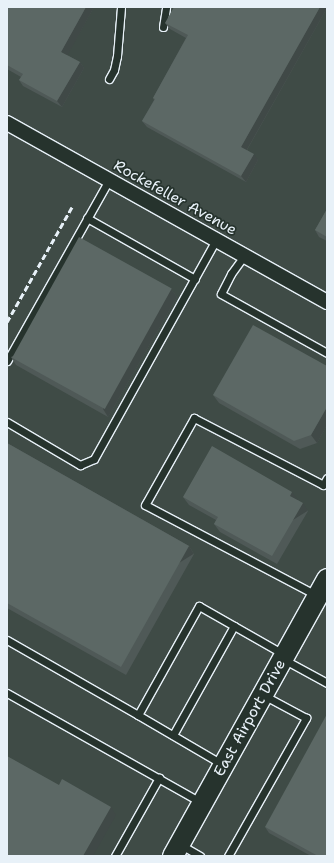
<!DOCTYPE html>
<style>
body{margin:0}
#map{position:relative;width:334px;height:863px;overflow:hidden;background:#323e39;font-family:"Shantell Sans",sans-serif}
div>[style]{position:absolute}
.built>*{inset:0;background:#3f4b46;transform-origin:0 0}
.roads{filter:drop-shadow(1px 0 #e8f1f8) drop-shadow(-1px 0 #e8f1f8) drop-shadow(0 1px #e8f1f8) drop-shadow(0 -1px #e8f1f8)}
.service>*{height:7px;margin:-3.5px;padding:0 3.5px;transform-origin:3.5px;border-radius:3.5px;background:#26332d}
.minor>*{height:14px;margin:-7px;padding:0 7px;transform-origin:7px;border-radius:7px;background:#26332d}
.secondary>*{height:20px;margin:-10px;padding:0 10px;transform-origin:10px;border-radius:10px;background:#26332d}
.rail>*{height:3px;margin-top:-1.5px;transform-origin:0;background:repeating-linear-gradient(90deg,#e8f1f8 0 6px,transparent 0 9px)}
.wall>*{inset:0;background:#4f5957}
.shaded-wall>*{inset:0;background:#404947;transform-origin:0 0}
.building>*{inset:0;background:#5c6865;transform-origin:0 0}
span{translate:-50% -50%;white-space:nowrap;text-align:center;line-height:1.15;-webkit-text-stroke:3.5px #26332d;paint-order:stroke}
.street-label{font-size:15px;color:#e8f1f8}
.frame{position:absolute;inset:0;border:8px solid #e8f1f8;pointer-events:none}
</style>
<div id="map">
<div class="built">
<div style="left:7px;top:7px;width:320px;height:849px"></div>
</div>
<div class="roads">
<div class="service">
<div style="left:163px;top:27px;width:20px;rotate:-81deg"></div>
<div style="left:109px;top:79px;width:10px;rotate:-61deg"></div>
<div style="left:114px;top:70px;width:14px;rotate:-78deg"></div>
<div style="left:117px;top:56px;width:49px;rotate:-85.3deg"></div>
<div style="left:87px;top:218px;width:124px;rotate:29.5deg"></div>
<div style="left:244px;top:256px;width:22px;rotate:126deg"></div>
<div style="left:231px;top:274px;width:22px;rotate:117deg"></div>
<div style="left:221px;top:294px;width:121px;rotate:29.1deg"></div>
<div style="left:7px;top:361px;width:208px;rotate:-60.6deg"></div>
<div style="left:7px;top:422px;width:85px;rotate:30.5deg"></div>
<div style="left:80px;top:465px;width:15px;rotate:-23deg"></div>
<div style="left:94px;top:459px;width:251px;rotate:-60.9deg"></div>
<div style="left:316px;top:595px;width:193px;rotate:-152.2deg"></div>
<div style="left:145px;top:505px;width:100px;rotate:-60.6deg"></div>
<div style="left:194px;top:418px;width:145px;rotate:27.4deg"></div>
<div style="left:323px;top:485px;width:8px;rotate:-60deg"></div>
<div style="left:7px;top:640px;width:151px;rotate:29.8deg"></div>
<div style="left:138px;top:715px;width:125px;rotate:-60.8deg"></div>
<div style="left:199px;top:606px;width:97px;rotate:29.7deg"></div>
<div style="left:283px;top:659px;width:50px;rotate:28.6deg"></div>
<div style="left:7px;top:693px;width:224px;rotate:29.4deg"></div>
<div style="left:138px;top:715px;width:97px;rotate:30.3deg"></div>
<div style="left:173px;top:735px;width:125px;rotate:-60.8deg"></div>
<div style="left:181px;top:845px;width:22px;rotate:30deg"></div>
<div style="left:115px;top:856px;width:90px;rotate:-60.6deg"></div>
<div style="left:228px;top:856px;width:159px;rotate:-60.5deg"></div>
<div style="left:306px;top:718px;width:47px;rotate:-151.8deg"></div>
</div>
<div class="minor">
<div style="left:7px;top:123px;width:367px;rotate:29.2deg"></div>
</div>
<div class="secondary">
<div style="left:173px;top:856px;width:317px;rotate:-60.9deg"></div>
</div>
</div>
<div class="rail">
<div style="left:7px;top:322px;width:132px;rotate:-60.5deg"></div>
</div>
<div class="wall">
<div style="clip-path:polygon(7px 7px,94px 7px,67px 55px,80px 62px,84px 68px,62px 107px,23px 86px,19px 80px,21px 77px,7px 69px)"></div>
<div style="clip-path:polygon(327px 8px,247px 150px,258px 160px,246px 182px,147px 127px,142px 121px,154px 100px,153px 98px,186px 38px,170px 29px,165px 23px)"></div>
<div style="clip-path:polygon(327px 209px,327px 241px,319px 237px,315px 230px)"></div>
<div style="clip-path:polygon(171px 289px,177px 297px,108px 417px,16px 365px,11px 357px)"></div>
<div style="clip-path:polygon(327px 366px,327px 425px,317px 443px,300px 449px,219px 403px,213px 395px)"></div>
<div style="clip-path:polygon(7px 443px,189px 546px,194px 554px,126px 675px,7px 608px)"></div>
<div style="clip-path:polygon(183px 497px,298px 500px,308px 511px,277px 564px,220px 532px,214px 524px,216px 520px,189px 505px)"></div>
<div style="clip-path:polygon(265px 827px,327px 856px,311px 856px,269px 833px)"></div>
</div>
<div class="shaded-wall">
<div style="clip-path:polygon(86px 7px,94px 7px,66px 58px,61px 52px)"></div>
<div style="clip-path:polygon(320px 7px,327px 7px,327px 8px,245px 153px,241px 147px)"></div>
<div style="clip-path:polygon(80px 62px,84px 68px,62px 107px,57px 101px)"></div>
<div style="clip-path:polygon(254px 154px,258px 160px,246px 182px,241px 176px)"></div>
<div style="clip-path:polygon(171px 289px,177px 297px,108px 417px,103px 409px)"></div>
<div style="clip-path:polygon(327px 407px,327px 425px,317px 443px,311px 435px)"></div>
<div style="clip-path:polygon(292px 492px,298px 500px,290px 496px)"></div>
<div style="left:303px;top:503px;width:9px;height:61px;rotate:58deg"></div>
<div style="left:189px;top:546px;width:9px;height:139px;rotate:58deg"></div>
<div style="clip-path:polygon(111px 807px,116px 815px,93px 856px,83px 856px)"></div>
</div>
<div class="building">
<div style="clip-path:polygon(7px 7px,86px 7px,61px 52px,80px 62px,57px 101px,19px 80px,23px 74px,7px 65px)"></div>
<div style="clip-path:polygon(174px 7px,320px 7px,241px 147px,254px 154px,241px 176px,142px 121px,155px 99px,153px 98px,188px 35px,165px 23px)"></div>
<div style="clip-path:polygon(327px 209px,327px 237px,315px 230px)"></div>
<div style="left:79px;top:237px;width:106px;height:138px;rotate:29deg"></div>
<div style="clip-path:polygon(253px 325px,327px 366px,327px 407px,311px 435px,294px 441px,213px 395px)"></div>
<div style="clip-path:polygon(7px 443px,189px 546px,121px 667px,7px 603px)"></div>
<div style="clip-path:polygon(212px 446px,292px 492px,290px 496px,303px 503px,272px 556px,214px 524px,218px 517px,183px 497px)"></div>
<div style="clip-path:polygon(327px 714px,327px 856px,318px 856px,265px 827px)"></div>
<div style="clip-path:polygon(7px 756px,59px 785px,62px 779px,111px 807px,83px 856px,7px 856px)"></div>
</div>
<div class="street-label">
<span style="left:175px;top:198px;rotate:29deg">Rockefeller Avenue</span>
<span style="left:250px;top:718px;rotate:-61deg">East Airport Drive</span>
</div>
<div class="frame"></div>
</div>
